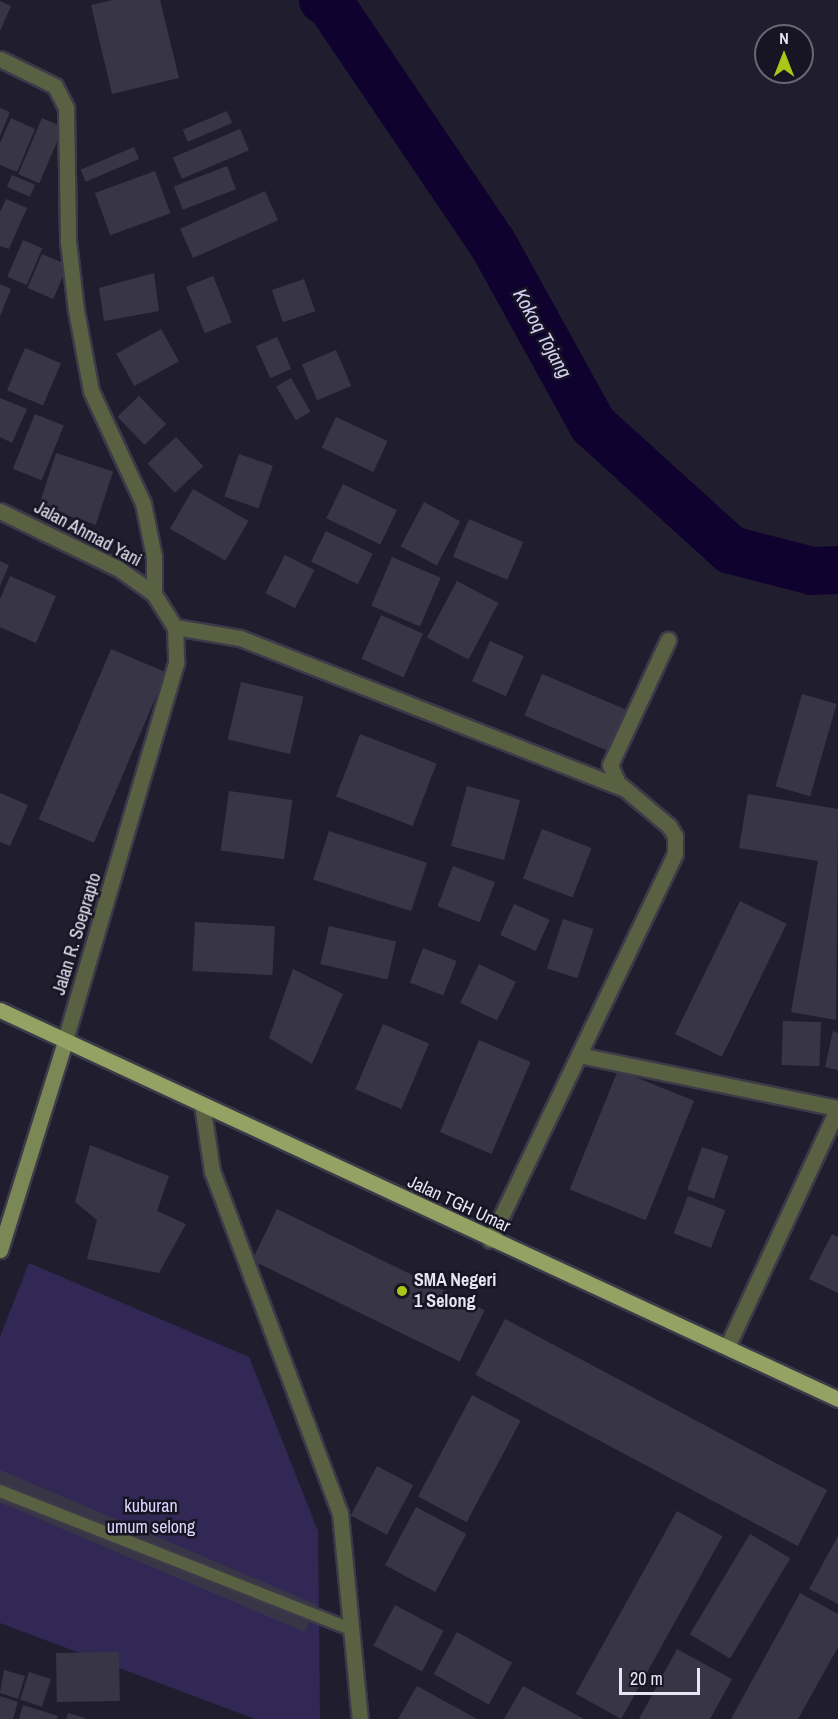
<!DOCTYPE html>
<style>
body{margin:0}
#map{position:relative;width:838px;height:1719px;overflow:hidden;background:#201e2e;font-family:"Archivo Narrow",sans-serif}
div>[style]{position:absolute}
.green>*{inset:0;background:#322856}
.river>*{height:48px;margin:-24px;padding:0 24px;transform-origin:24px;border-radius:24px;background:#10022e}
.building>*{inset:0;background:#383547;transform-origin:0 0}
.roads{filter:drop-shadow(2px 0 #3c3a49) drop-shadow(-2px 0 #3c3a49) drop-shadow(0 2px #3c3a49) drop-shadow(0 -2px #3c3a49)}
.service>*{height:12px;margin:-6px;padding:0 6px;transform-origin:6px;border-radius:6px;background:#5a6143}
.minor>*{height:15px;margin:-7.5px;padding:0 7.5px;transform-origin:7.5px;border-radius:7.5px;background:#5a6143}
.tertiary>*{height:15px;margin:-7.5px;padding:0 7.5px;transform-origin:7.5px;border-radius:7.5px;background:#5a6143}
.secondary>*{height:15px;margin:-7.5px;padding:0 7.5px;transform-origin:7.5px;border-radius:7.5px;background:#7b8755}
.primary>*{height:15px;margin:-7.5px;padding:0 7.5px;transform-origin:7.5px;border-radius:7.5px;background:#94a363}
.dots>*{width:16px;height:16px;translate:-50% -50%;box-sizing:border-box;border:3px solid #171424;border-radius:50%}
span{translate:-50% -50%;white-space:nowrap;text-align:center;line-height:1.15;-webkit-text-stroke:5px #171424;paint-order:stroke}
.street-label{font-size:18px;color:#e7e5f1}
.poi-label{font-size:18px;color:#e7e5f1;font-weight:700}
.left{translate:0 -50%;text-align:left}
.park-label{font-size:18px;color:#dcd7ff}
.water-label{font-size:20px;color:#d5d0f7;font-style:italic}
.north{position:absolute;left:754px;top:24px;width:60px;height:60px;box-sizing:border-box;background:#171424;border:2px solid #6a6876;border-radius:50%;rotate:0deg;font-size:16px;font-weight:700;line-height:24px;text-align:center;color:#e7e5f1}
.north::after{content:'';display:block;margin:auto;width:21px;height:27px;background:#aac717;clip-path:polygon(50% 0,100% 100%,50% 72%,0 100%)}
.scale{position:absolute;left:619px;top:1668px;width:81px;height:27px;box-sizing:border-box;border:3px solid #e7e5f1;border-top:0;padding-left:8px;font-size:18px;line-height:21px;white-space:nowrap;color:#e7e5f1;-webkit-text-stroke:4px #171424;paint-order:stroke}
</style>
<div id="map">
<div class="green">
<div style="clip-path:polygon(29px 1263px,249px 1357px,318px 1531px,320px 1719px,255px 1719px,0 1623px,0 1337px)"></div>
</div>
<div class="river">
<div style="left:323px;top:0;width:9px;rotate:32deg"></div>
<div style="left:331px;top:5px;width:289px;rotate:55.9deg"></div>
<div style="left:493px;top:244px;width:207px;rotate:61.1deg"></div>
<div style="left:593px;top:425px;width:186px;rotate:42.2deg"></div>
<div style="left:731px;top:550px;width:84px;rotate:14.5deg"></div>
<div style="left:812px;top:571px;width:26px;rotate:-2deg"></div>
</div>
<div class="building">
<div style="clip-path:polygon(112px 0,160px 0,179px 78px,112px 94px,91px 5px)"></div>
<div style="clip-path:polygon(0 1px,11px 6px,0 31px)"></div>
<div style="clip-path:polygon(0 108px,10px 112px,0 136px)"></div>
<div style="left:227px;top:111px;width:13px;height:48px;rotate:67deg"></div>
<div style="clip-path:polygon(11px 118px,35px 129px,17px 172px,0 165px,0 143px)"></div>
<div style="left:42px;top:118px;width:23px;height:61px;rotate:23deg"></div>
<div style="left:240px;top:129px;width:23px;height:73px;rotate:67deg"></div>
<div style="left:134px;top:147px;width:13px;height:58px;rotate:67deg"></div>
<div style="left:227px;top:166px;width:25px;height:57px;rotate:69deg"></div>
<div style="left:155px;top:171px;width:45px;height:64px;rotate:70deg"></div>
<div style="left:12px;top:175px;width:25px;height:13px;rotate:23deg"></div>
<div style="left:265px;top:191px;width:32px;height:93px;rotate:66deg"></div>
<div style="clip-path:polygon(6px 199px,27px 208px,9px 249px,0 246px,0 212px)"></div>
<div style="left:23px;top:240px;width:21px;height:40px;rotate:23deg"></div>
<div style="left:42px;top:254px;width:28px;height:37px;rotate:23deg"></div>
<div style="clip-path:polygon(154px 273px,159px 311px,104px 321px,99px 288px)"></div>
<div style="left:213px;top:276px;width:50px;height:29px;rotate:68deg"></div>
<div style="left:304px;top:279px;width:34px;height:34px;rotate:71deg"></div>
<div style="clip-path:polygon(0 284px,11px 289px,0 316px)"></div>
<div style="left:161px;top:329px;width:37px;height:51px;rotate:61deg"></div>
<div style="left:277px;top:337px;width:35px;height:23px;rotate:66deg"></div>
<div style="left:25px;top:348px;width:39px;height:46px;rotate:23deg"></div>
<div style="left:336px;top:350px;width:39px;height:37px;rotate:67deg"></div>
<div style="left:291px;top:378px;width:39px;height:17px;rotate:60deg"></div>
<div style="left:139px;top:396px;width:39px;height:30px;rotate:46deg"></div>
<div style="clip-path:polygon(0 398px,27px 409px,12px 443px,0 437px)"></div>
<div style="left:35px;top:414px;width:31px;height:59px;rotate:22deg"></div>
<div style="left:336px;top:417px;width:57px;height:34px;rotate:25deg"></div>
<div style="left:176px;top:437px;width:40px;height:39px;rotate:47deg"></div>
<div style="left:56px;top:453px;width:60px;height:56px;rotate:18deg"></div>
<div style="left:239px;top:454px;width:36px;height:45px;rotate:19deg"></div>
<div style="left:343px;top:484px;width:60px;height:38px;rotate:26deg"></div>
<div style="left:193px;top:489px;width:64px;height:46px;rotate:30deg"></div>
<div style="left:424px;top:502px;width:41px;height:50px;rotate:28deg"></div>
<div style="left:469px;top:519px;width:59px;height:41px;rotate:23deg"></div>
<div style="left:326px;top:531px;width:52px;height:34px;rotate:26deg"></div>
<div style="left:285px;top:555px;width:33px;height:43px;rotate:27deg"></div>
<div style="left:392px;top:557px;width:53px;height:53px;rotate:23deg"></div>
<div style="clip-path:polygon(0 561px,9px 565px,0 586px)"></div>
<div style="clip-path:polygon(10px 576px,56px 596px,36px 643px,0 627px,0 599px)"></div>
<div style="left:457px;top:581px;width:47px;height:64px;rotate:28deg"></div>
<div style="left:381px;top:615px;width:46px;height:48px;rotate:24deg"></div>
<div style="left:490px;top:641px;width:37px;height:44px;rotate:24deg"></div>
<div style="left:111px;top:649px;width:60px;height:185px;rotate:23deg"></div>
<div style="left:542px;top:674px;width:91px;height:45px;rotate:23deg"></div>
<div style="left:241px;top:682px;width:64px;height:59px;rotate:13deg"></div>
<div style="left:802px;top:694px;width:36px;height:96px;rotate:16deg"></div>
<div style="left:360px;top:734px;width:82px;height:67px;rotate:21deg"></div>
<div style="left:467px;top:786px;width:55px;height:62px;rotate:15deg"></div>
<div style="left:229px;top:791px;width:64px;height:60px;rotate:8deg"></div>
<div style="clip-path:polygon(0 793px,28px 805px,10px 846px,0 842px)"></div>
<div style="clip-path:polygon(748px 794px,838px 809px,836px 1020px,791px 1012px,818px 861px,739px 848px)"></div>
<div style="left:542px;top:829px;width:53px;height:53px;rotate:21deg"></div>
<div style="left:329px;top:831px;width:103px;height:51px;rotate:18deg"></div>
<div style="left:453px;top:866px;width:45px;height:43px;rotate:21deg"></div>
<div style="left:740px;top:901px;width:52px;height:148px;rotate:26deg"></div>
<div style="left:514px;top:904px;width:39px;height:34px;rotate:24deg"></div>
<div style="left:563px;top:919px;width:32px;height:52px;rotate:18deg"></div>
<div style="left:195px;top:922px;width:80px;height:49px;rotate:3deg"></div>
<div style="left:329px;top:926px;width:69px;height:39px;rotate:13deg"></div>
<div style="left:423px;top:948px;width:36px;height:37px;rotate:21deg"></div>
<div style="left:479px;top:964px;width:41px;height:43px;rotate:26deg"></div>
<div style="clip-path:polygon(293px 969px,343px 994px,312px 1064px,269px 1038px)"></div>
<div style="left:783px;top:1021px;width:38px;height:44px;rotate:2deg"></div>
<div style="left:383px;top:1024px;width:50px;height:71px;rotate:23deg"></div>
<div style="clip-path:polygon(833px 1031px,838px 1033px,838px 1070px,825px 1067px)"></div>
<div style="left:479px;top:1040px;width:56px;height:100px;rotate:23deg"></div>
<div style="left:618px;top:1070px;width:82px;height:129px;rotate:22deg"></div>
<div style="clip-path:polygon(90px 1145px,169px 1176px,157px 1211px,186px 1224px,159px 1273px,87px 1259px,97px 1220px,75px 1202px)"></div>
<div style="left:702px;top:1147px;width:28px;height:45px;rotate:19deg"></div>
<div style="left:688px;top:1196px;width:40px;height:40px;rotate:21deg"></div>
<div style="left:277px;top:1209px;width:231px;height:57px;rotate:26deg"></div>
<div style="clip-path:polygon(832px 1234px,838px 1237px,838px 1293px,809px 1279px)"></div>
<div style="left:505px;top:1319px;width:365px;height:63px;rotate:28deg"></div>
<div style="left:472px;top:1395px;width:55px;height:115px;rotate:28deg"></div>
<div style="left:377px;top:1466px;width:41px;height:56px;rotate:28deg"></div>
<div style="left:0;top:1470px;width:344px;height:30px;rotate:23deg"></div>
<div style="left:416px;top:1507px;width:57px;height:66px;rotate:28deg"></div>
<div style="left:677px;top:1511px;width:52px;height:209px;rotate:29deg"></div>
<div style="left:750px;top:1534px;width:47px;height:117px;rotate:31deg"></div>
<div style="clip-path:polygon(838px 1536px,838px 1604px,809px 1589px)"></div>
<div style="clip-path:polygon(800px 1593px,838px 1614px,838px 1647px,798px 1719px,731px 1719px)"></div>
<div style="left:395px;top:1605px;width:55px;height:46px;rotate:28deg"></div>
<div style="left:457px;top:1632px;width:63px;height:48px;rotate:29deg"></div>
<div style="clip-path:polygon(677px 1649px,732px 1679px,710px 1719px,639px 1719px)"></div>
<div style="left:119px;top:1652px;width:49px;height:63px;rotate:89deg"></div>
<div style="clip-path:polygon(4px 1670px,25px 1676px,18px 1699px,0 1693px)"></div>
<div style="left:29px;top:1672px;width:23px;height:29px;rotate:18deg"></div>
<div style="clip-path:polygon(417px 1686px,477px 1719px,398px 1719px)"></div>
<div style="clip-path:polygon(523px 1686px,584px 1719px,504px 1719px)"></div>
<div style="clip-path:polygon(0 1696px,18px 1702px,13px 1719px,0 1719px)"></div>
<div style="clip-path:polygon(23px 1705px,58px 1716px,57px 1719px,19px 1719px)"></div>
<div style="clip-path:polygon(68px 1713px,85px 1718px,85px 1719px,66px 1719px)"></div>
</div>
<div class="roads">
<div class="service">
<div style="left:0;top:1491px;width:378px;rotate:21.5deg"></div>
</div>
<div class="minor">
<div style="left:0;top:59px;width:61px;rotate:26.1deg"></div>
<div style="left:55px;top:86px;width:25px;rotate:63deg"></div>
<div style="left:66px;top:108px;width:133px;rotate:89.1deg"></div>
<div style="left:68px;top:241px;width:69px;rotate:83.4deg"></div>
<div style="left:76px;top:310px;width:82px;rotate:79.5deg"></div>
<div style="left:91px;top:391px;width:123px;rotate:65.1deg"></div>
<div style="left:143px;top:503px;width:55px;rotate:78.5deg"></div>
<div style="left:154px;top:557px;width:37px;rotate:90deg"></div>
<div style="left:175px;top:627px;width:66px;rotate:9.6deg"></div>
<div style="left:240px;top:638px;width:411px;rotate:21.4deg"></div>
<div style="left:579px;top:1055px;width:263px;rotate:11.6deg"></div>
<div style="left:202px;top:1104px;width:68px;rotate:81.5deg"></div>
<div style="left:212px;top:1171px;width:365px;rotate:69.5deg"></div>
<div style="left:340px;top:1513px;width:207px;rotate:84.5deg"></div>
<div style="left:490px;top:1240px;width:428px;rotate:-64.4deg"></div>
<div style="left:675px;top:854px;width:18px;rotate:-90deg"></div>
<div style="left:675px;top:836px;width:12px;rotate:-121deg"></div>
<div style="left:669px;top:826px;width:67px;rotate:-139.9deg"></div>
<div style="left:618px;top:783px;width:20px;rotate:-114deg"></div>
<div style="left:610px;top:765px;width:138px;rotate:-65.1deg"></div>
<div style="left:727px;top:1347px;width:264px;rotate:-65.1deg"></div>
</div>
<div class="tertiary">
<div style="left:0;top:511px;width:132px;rotate:26deg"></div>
<div style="left:119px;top:569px;width:43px;rotate:35.5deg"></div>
<div style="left:154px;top:594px;width:39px;rotate:58deg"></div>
<div style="left:175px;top:627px;width:36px;rotate:88deg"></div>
<div style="left:176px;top:663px;width:394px;rotate:106.4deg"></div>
</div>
<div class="secondary">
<div style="left:0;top:1250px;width:219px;rotate:-72.7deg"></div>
</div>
<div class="primary">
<div style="left:0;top:1010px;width:924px;rotate:24.9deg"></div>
</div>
</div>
<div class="dots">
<div style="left:402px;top:1291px;background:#aac717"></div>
</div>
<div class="street-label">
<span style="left:88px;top:534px;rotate:28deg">Jalan Ahmad Yani</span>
<span style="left:77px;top:934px;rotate:-73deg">Jalan R. Soeprapto</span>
<span style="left:459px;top:1204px;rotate:25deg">Jalan TGH Umar</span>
</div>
<div class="poi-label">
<span class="left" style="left:414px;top:1291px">SMA Negeri<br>1 Selong</span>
</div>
<div class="park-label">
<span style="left:151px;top:1517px">kuburan<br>umum selong</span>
</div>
<div class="water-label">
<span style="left:543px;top:333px;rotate:61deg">Kokoq Tojang</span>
</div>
<div class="north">N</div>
<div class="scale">20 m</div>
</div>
